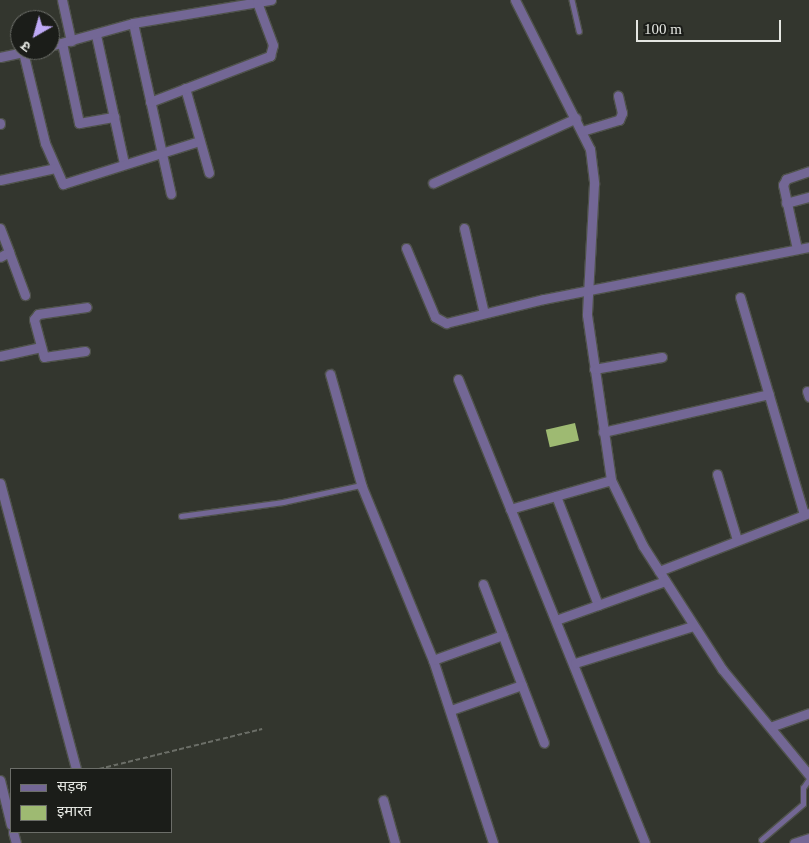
<!DOCTYPE html>
<meta charset="utf-8">
<style>
body{margin:0}
#map{position:relative;width:809px;height:843px;overflow:hidden;background:#33362e;font-family:"Times New Roman","Noto Sans Devanagari",serif}
div>[style]{position:absolute}
.building>*{inset:0;background:#9eba72;transform-origin:0 0}
.path>*{height:2px;margin-top:-1px;transform-origin:0;background:repeating-linear-gradient(90deg,#6b6e67 0 5px,transparent 0 7.5px)}
.roads{filter:drop-shadow(1px 0 #4f524b) drop-shadow(-1px 0 #4f524b) drop-shadow(0 1px #4f524b) drop-shadow(0 -1px #4f524b)}
.lane>*{height:4.5px;margin:-2.25px;padding:0 2.25px;transform-origin:2.25px;border-radius:2.25px;background:#736795}
.street>*{height:9px;margin:-4.5px;padding:0 4.5px;transform-origin:4.5px;border-radius:4.5px;background:#736795}
span{translate:-50% -50%;white-space:nowrap;text-align:center;line-height:1.15;-webkit-text-stroke:5px #1b1d19;paint-order:stroke}
.legend{position:absolute;left:10px;top:768px;width:162px;height:65px;box-sizing:border-box;background:#1b1d19;border:1px solid #6c6e69;margin:0;padding:6px 9px;list-style:none;font-size:15px;color:#e5e7e2}
.legend li{display:flex;align-items:center;gap:10px;height:25px}
.legend b{width:25px;border:1px solid #6c6e69}
.north{position:absolute;left:10px;top:10px;width:50px;height:50px;box-sizing:border-box;background:#1b1d19;border:1px solid #6c6e69;border-radius:50%;rotate:218deg;font-size:14px;font-weight:700;line-height:20px;text-align:center;color:#e5e7e2}
.north::after{content:'';display:block;margin:auto;width:18px;height:22px;background:#bea9f5;clip-path:polygon(50% 0,100% 100%,50% 72%,0 100%)}
.scale{position:absolute;left:636px;top:20px;width:145px;height:22px;box-sizing:border-box;border:2px solid #e5e7e2;border-top:0;padding-left:6px;font-size:15px;line-height:18px;white-space:nowrap;color:#e5e7e2;-webkit-text-stroke:4px #1b1d19;paint-order:stroke}
</style>
<div id="map">
<div class="building">
<div style="left:575px;top:423px;width:18px;height:30px;rotate:77deg"></div>
</div>
<div class="path">
<div style="left:99px;top:769px;width:168px;rotate:-13.8deg"></div>
</div>
<div class="roads">
<div class="lane">
<div style="left:572px;top:0;width:32px;rotate:77deg"></div>
<div style="left:181px;top:516px;width:103px;rotate:-7.8deg"></div>
<div style="left:283px;top:502px;width:80px;rotate:-12.3deg"></div>
<div style="left:761px;top:840px;width:55px;rotate:-40.6deg"></div>
<div style="left:803px;top:804px;width:16px;rotate:-90deg"></div>
<div style="left:803px;top:788px;width:11px;rotate:-56deg"></div>
</div>
<div class="street">
<div style="left:62px;top:0;width:42px;rotate:77.6deg"></div>
<div style="left:515px;top:0;width:167px;rotate:63.3deg"></div>
<div style="left:590px;top:149px;width:35px;rotate:83deg"></div>
<div style="left:594px;top:184px;width:131px;rotate:93.1deg"></div>
<div style="left:587px;top:315px;width:167px;rotate:81.7deg"></div>
<div style="left:611px;top:480px;width:73px;rotate:64.1deg"></div>
<div style="left:643px;top:546px;width:146px;rotate:57.3deg"></div>
<div style="left:722px;top:669px;width:137px;rotate:50.6deg"></div>
<div style="left:133px;top:23px;width:175px;rotate:77.5deg"></div>
<div style="left:96px;top:35px;width:131px;rotate:77.7deg"></div>
<div style="left:62px;top:43px;width:82px;rotate:78deg"></div>
<div style="left:79px;top:123px;width:36px;rotate:-10deg"></div>
<div style="left:50px;top:46px;width:86px;rotate:-15.5deg"></div>
<div style="left:133px;top:23px;width:140px;rotate:-9.5deg"></div>
<div style="left:23px;top:52px;width:94px;rotate:76.4deg"></div>
<div style="left:45px;top:143px;width:45px;rotate:66.3deg"></div>
<div style="left:63px;top:184px;width:143px;rotate:-17.5deg"></div>
<div style="left:0;top:57px;width:33px;rotate:-12deg"></div>
<div style="left:185px;top:88px;width:88px;rotate:74.2deg"></div>
<div style="left:150px;top:102px;width:129px;rotate:-21deg"></div>
<div style="left:270px;top:56px;width:11px;rotate:-75deg"></div>
<div style="left:273px;top:45px;width:46px;rotate:-110.4deg"></div>
<div style="left:0;top:123px;width:1px;rotate:90deg"></div>
<div style="left:582px;top:131px;width:39px;rotate:-17deg"></div>
<div style="left:619px;top:120px;width:8px;rotate:-67deg"></div>
<div style="left:622px;top:113px;width:18px;rotate:-103deg"></div>
<div style="left:0;top:180px;width:56px;rotate:-12.3deg"></div>
<div style="left:433px;top:183px;width:157px;rotate:-24.4deg"></div>
<div style="left:786px;top:203px;width:24px;rotate:-15deg"></div>
<div style="left:0;top:228px;width:26px;rotate:69deg"></div>
<div style="left:9px;top:252px;width:10px;rotate:151deg"></div>
<div style="left:464px;top:228px;width:87px;rotate:76.8deg"></div>
<div style="left:406px;top:248px;width:75px;rotate:67.2deg"></div>
<div style="left:435px;top:317px;width:13px;rotate:29deg"></div>
<div style="left:446px;top:323px;width:101px;rotate:-13.8deg"></div>
<div style="left:544px;top:299px;width:270px;rotate:-11.1deg"></div>
<div style="left:797px;top:249px;width:66px;rotate:-102.3deg"></div>
<div style="left:783px;top:185px;width:7px;rotate:-63deg"></div>
<div style="left:786px;top:179px;width:24px;rotate:-19deg"></div>
<div style="left:9px;top:252px;width:46px;rotate:69.6deg"></div>
<div style="left:740px;top:297px;width:226px;rotate:73.6deg"></div>
<div style="left:85px;top:351px;width:41px;rotate:171.7deg"></div>
<div style="left:44px;top:357px;width:39px;rotate:-105deg"></div>
<div style="left:34px;top:319px;width:6px;rotate:-51deg"></div>
<div style="left:38px;top:314px;width:49px;rotate:-8.1deg"></div>
<div style="left:0;top:356px;width:42px;rotate:-12.4deg"></div>
<div style="left:594px;top:369px;width:69px;rotate:-10deg"></div>
<div style="left:330px;top:374px;width:117px;rotate:74.2deg"></div>
<div style="left:362px;top:487px;width:187px;rotate:67.7deg"></div>
<div style="left:433px;top:660px;width:193px;rotate:71.8deg"></div>
<div style="left:458px;top:379px;width:500px;rotate:68.05deg"></div>
<div style="left:807px;top:391px;width:6px;rotate:72deg"></div>
<div style="left:603px;top:432px;width:170px;rotate:-12.9deg"></div>
<div style="left:717px;top:474px;width:69px;rotate:73.1deg"></div>
<div style="left:0;top:483px;width:296px;rotate:75.1deg"></div>
<div style="left:556px;top:496px;width:117px;rotate:68.9deg"></div>
<div style="left:510px;top:509px;width:105px;rotate:-16deg"></div>
<div style="left:659px;top:571px;width:161px;rotate:-21.1deg"></div>
<div style="left:483px;top:584px;width:170px;rotate:69deg"></div>
<div style="left:556px;top:620px;width:116px;rotate:-19.7deg"></div>
<div style="left:433px;top:660px;width:74px;rotate:-19.7deg"></div>
<div style="left:575px;top:663px;width:124px;rotate:-17.4deg"></div>
<div style="left:451px;top:710px;width:75px;rotate:-19.4deg"></div>
<div style="left:770px;top:727px;width:41px;rotate:-19.7deg"></div>
<div style="left:0;top:780px;width:46px;rotate:76.3deg"></div>
<div style="left:383px;top:800px;width:45px;rotate:74.4deg"></div>
<div style="left:13px;top:832px;width:11px;rotate:75deg"></div>
<div style="left:794px;top:843px;width:16px;rotate:-18deg"></div>
</div>
</div>
<ul class="legend">
<li><b style="height:6px;background:#736795"></b>सड़क</li>
<li><b style="height:14px;background:#9eba72"></b>इमारत</li>
</ul>
<div class="north">उ</div>
<div class="scale">100 m</div>
</div>
